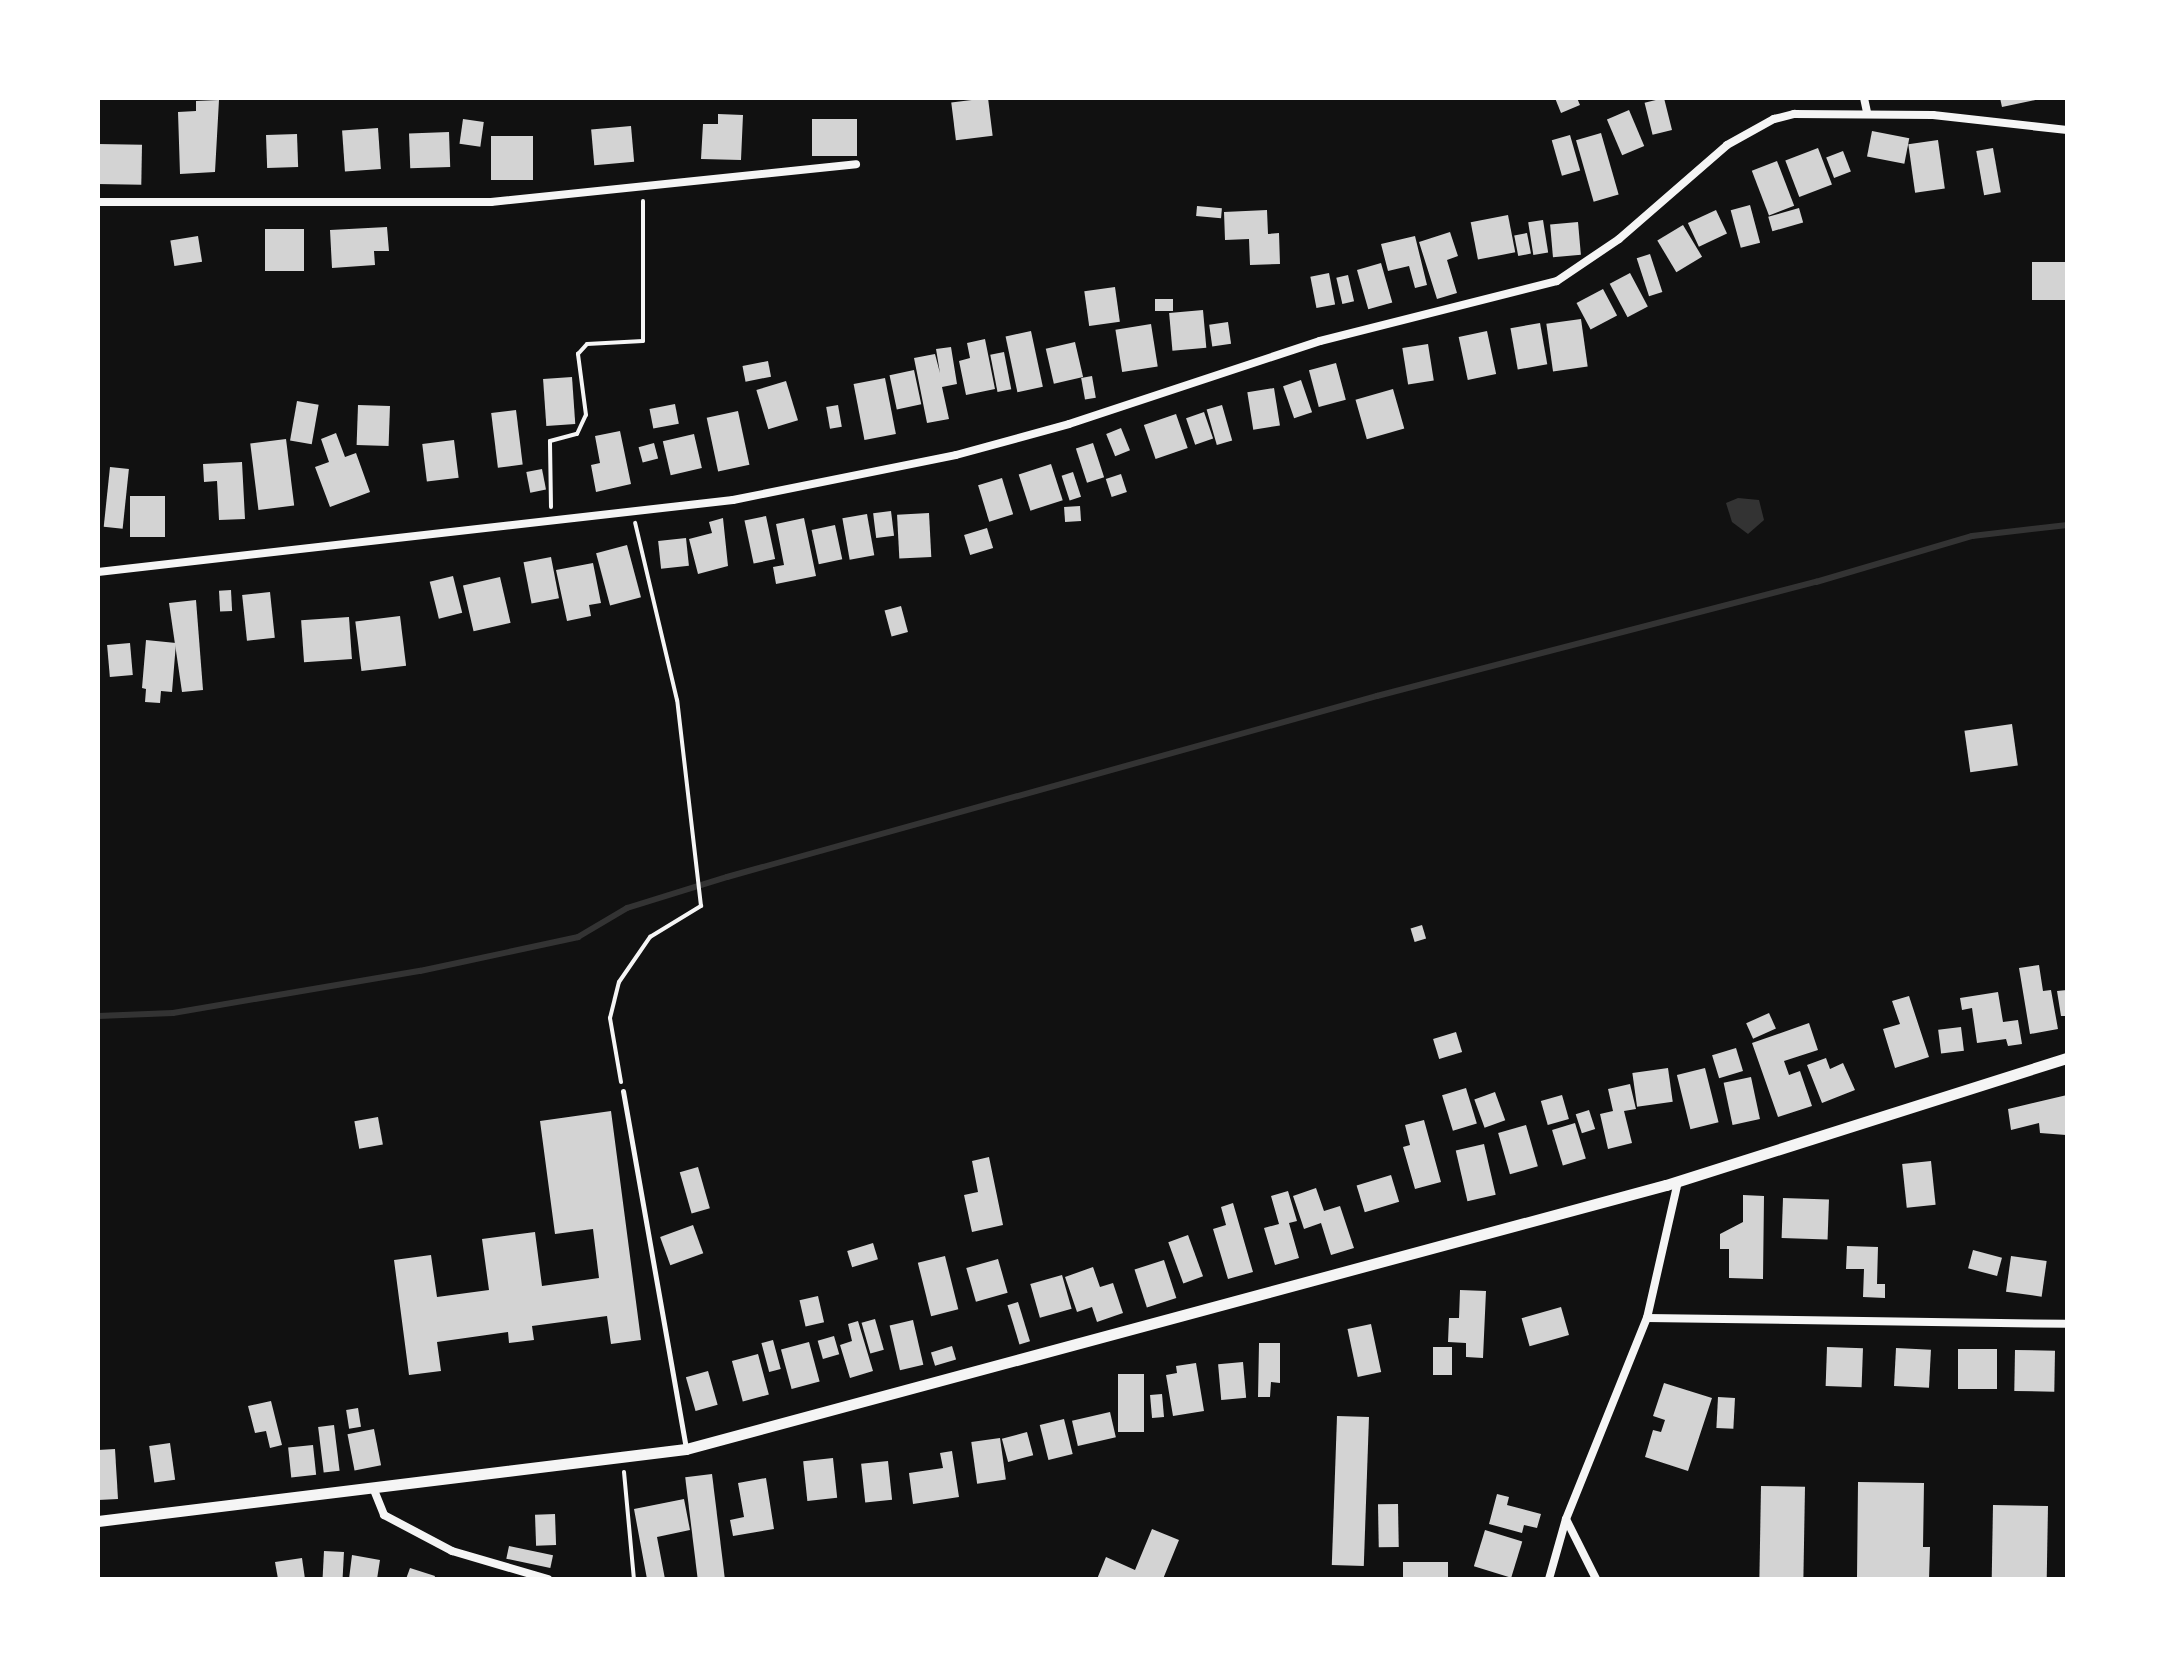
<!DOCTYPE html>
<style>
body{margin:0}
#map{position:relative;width:2165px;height:1677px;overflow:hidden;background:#111;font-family:Georgia,serif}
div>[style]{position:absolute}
.water>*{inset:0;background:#333}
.stream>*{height:6px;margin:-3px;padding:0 3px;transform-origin:3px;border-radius:3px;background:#333}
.building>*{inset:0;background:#d3d3d3;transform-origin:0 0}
.path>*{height:4px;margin:-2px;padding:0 2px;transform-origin:2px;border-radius:2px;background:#f5f5f5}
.service>*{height:5px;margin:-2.5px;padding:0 2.5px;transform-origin:2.5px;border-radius:2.5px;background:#f5f5f5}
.minor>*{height:8px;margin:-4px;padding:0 4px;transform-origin:4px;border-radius:4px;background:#f5f5f5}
.tertiary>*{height:11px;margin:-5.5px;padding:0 5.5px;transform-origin:5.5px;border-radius:5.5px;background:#f5f5f5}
span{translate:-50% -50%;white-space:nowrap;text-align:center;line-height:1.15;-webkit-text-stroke:8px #fff;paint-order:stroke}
.frame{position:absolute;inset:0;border:100px solid #fff;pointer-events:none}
</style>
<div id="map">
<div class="water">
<div style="clip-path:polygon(1738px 498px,1759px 500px,1764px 520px,1748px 534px,1732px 522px,1726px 503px)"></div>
</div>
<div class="stream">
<div style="left:98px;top:1016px;width:75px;rotate:-2.3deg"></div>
<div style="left:173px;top:1013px;width:251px;rotate:-9.7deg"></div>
<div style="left:420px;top:971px;width:162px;rotate:-12.1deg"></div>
<div style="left:578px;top:937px;width:57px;rotate:-30.6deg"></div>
<div style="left:627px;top:908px;width:105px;rotate:-17.2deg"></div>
<div style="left:727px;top:877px;width:675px;rotate:-15.56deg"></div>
<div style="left:1377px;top:696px;width:454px;rotate:-14.6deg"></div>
<div style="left:1816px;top:582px;width:163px;rotate:-16.4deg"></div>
<div style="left:1972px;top:536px;width:96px;rotate:-6.6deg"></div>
</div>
<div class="building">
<div style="left:988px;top:98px;width:38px;height:37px;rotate:83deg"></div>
<div style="clip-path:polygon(1555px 98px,1577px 98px,1580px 105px,1561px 113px)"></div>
<div style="left:1664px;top:98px;width:33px;height:20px;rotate:76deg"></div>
<div style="clip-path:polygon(2000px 98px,2040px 98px,2040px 99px,2002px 107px)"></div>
<div style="clip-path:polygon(219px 100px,215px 172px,180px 174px,178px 112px,196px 111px,196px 101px)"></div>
<div style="left:1629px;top:110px;width:39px;height:24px;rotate:67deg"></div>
<div style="clip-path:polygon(718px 114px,743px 115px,741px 160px,701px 159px,703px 124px,718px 124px)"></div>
<div style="left:463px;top:119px;width:21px;height:25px;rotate:8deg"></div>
<div style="left:857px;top:119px;width:37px;height:45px;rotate:90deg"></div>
<div style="left:631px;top:126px;width:36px;height:40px;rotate:85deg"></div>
<div style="left:378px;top:128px;width:41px;height:36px;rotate:86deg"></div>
<div style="left:1872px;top:131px;width:38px;height:26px;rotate:11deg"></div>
<div style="left:449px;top:132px;width:35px;height:40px;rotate:88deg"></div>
<div style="left:1601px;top:133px;width:64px;height:26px;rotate:74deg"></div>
<div style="left:297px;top:134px;width:33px;height:31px;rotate:88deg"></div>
<div style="left:1570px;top:135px;width:37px;height:19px;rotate:74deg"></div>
<div style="left:491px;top:136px;width:42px;height:44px"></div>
<div style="left:1938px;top:140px;width:49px;height:30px;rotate:82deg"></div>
<div style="left:98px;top:144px;width:44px;height:40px;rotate:1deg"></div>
<div style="left:1818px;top:148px;width:39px;height:35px;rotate:69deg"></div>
<div style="left:1993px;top:148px;width:45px;height:17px;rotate:80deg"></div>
<div style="left:1843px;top:151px;width:22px;height:18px;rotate:69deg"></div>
<div style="left:1777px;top:161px;width:48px;height:27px;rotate:69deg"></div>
<div style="left:1750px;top:205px;width:39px;height:20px;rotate:75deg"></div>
<div style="left:1197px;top:206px;width:25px;height:10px;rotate:5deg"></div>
<div style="left:1799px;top:208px;width:15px;height:32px;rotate:74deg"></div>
<div style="clip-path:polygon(1267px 210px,1268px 234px,1279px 233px,1280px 264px,1250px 265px,1249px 239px,1225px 240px,1224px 212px)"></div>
<div style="left:1716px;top:210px;width:26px;height:31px;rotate:65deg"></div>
<div style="left:1508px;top:215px;width:38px;height:38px;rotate:79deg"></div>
<div style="left:1543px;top:220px;width:33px;height:15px;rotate:81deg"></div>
<div style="left:1578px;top:222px;width:33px;height:28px;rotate:85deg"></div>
<div style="left:1683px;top:225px;width:37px;height:30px;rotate:59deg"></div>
<div style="clip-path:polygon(387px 227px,389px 251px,374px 251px,375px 265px,332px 268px,330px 230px)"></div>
<div style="left:265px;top:229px;width:39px;height:42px"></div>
<div style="clip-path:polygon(1450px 232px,1458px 256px,1447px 260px,1457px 293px,1437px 299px,1419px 242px)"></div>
<div style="left:1527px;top:233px;width:21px;height:13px;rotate:79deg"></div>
<div style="left:198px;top:236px;width:26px;height:28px;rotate:81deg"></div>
<div style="clip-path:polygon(1415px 236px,1427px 285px,1415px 288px,1409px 266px,1388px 271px,1381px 244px)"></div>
<div style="left:1650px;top:254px;width:40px;height:14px;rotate:72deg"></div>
<div style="left:2067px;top:262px;width:38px;height:35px;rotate:90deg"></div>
<div style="left:1381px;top:263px;width:41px;height:25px;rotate:74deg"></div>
<div style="left:1329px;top:273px;width:32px;height:19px;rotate:79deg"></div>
<div style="left:1630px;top:273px;width:38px;height:23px;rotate:62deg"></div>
<div style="left:1348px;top:275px;width:27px;height:12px;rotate:77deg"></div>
<div style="left:1115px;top:287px;width:35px;height:31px;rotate:82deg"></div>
<div style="left:1603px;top:289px;width:30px;height:30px;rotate:62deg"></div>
<div style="left:1173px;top:299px;width:12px;height:18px;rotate:90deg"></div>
<div style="left:1203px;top:310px;width:38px;height:34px;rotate:85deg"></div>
<div style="left:1581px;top:319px;width:48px;height:35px;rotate:82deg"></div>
<div style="left:1228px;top:322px;width:22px;height:19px;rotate:82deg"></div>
<div style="left:1540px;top:323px;width:42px;height:30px;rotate:80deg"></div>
<div style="left:1151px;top:324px;width:43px;height:36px;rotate:81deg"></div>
<div style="left:1031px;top:331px;width:57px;height:26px;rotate:78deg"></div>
<div style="left:1487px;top:331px;width:44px;height:29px;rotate:78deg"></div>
<div style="clip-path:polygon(985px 339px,995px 389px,966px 395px,959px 361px,970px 358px,967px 343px)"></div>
<div style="left:1075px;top:342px;width:36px;height:30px;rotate:77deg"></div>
<div style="left:1428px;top:344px;width:37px;height:26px;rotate:81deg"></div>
<div style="clip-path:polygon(951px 347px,957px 384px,942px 387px,949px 419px,927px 423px,914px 358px,935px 354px,940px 373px,936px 349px)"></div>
<div style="left:1004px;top:352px;width:38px;height:14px;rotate:79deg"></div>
<div style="left:768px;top:361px;width:16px;height:26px;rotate:79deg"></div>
<div style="left:1336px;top:363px;width:38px;height:28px;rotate:75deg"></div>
<div style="left:914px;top:370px;width:35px;height:25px;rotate:78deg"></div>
<div style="left:1092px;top:376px;width:22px;height:11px;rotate:80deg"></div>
<div style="left:572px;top:377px;width:47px;height:29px;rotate:86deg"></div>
<div style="left:885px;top:378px;width:57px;height:32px;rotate:79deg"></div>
<div style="left:1301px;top:380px;width:34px;height:19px;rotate:71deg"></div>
<div style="left:786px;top:381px;width:41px;height:31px;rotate:73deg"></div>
<div style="left:1274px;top:388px;width:38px;height:27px;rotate:81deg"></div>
<div style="left:1393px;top:389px;width:41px;height:39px;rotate:74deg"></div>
<div style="left:297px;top:401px;width:22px;height:40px;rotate:10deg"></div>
<div style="left:675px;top:404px;width:20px;height:26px;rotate:79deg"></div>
<div style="left:358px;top:405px;width:32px;height:40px;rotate:2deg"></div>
<div style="left:838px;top:405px;width:22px;height:12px;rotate:80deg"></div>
<div style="left:1222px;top:405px;width:37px;height:16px;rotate:74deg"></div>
<div style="left:516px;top:410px;width:55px;height:25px;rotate:83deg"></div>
<div style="left:738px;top:411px;width:55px;height:32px;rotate:78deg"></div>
<div style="left:1204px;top:412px;width:28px;height:19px;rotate:71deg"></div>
<div style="left:1176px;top:414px;width:36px;height:34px;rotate:71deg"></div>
<div style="left:1121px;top:428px;width:24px;height:16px;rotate:68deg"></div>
<div style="clip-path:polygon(620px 431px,631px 484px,596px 492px,591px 465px,600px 463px,595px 436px)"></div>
<div style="clip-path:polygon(336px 433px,345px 457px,356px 453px,370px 492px,330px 507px,315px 467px,329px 462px,321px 439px)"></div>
<div style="left:694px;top:434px;width:35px;height:32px;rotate:77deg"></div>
<div style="left:286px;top:439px;width:67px;height:36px;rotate:83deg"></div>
<div style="left:454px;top:440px;width:38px;height:32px;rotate:83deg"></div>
<div style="left:654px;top:443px;width:16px;height:16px;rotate:75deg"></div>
<div style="left:1093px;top:443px;width:36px;height:18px;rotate:72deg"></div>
<div style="clip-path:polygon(242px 462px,245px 519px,219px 520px,217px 481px,204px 482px,203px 464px)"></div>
<div style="left:1051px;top:464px;width:38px;height:34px;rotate:72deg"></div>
<div style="left:110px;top:467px;width:19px;height:60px;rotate:6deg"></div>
<div style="left:542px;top:469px;width:21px;height:16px;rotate:79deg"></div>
<div style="left:1073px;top:472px;width:26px;height:12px;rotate:72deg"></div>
<div style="left:1121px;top:474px;width:19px;height:16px;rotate:72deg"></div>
<div style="left:1002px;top:478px;width:38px;height:25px;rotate:73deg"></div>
<div style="left:130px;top:496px;width:35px;height:41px"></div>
<div style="left:1080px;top:506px;width:15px;height:16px;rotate:86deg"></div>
<div style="left:891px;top:511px;width:25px;height:18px;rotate:83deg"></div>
<div style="left:929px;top:513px;width:44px;height:32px;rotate:87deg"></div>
<div style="left:867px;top:514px;width:42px;height:25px;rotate:80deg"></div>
<div style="left:766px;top:516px;width:44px;height:22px;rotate:78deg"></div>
<div style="clip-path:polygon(723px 518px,728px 566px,698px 574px,689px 539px,712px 533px,709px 522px)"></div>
<div style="clip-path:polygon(804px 518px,816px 576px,776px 584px,773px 567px,784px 565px,776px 524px)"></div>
<div style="left:835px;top:525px;width:35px;height:24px;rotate:78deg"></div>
<div style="left:987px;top:528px;width:21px;height:24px;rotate:73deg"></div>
<div style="left:686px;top:538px;width:28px;height:28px;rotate:84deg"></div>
<div style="left:627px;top:545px;width:54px;height:32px;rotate:75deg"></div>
<div style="left:551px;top:557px;width:42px;height:28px;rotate:79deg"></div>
<div style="clip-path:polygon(593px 563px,601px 603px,589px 605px,591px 616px,567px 621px,556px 570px)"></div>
<div style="left:453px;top:576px;width:38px;height:24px;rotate:76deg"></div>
<div style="left:500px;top:577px;width:47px;height:38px;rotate:77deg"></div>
<div style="left:231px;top:590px;width:21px;height:12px;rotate:87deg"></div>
<div style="left:270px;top:592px;width:46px;height:28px;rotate:84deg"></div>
<div style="clip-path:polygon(196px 600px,203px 690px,182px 692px,169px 603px)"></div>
<div style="left:901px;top:606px;width:27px;height:17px;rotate:75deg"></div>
<div style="left:400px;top:616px;width:50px;height:45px;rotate:83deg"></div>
<div style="left:349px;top:617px;width:42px;height:48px;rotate:86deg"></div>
<div style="clip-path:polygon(146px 640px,176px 643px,172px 692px,161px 691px,160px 703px,145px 702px,146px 689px,142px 688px)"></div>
<div style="left:130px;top:643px;width:32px;height:23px;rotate:85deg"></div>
<div style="left:2012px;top:724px;width:42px;height:48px;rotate:82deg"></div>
<div style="left:1422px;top:925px;width:14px;height:12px;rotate:73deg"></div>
<div style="clip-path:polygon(2039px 965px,2043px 991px,2051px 990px,2058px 1029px,2030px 1034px,2019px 968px)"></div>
<div style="clip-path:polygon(2067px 990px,2067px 1016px,2061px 1016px,2057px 991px)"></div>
<div style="clip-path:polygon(1998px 992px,2003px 1022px,2018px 1020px,2022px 1044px,2008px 1046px,2006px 1039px,1977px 1043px,1972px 1008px,1962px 1010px,1960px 998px)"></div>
<div style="clip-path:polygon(1909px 996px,1929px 1057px,1895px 1068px,1883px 1029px,1900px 1024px,1892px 1001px)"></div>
<div style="left:1769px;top:1013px;width:17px;height:25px;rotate:66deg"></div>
<div style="clip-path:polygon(1809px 1023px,1818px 1050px,1784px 1061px,1789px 1075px,1800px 1071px,1812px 1106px,1778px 1117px,1752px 1043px)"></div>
<div style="left:1961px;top:1027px;width:24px;height:23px;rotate:83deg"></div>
<div style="left:1456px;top:1032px;width:21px;height:24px;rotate:73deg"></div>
<div style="left:1736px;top:1048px;width:24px;height:25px;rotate:73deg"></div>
<div style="clip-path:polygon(1826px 1058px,1830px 1069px,1843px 1063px,1855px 1090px,1822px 1103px,1807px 1065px)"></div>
<div style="left:1668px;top:1068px;width:34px;height:36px;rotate:82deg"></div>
<div style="left:1705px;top:1068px;width:56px;height:29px;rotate:76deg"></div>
<div style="left:1751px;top:1077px;width:43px;height:28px;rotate:78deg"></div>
<div style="clip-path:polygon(1630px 1084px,1636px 1109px,1624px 1111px,1632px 1143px,1608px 1149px,1600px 1114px,1613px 1111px,1608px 1089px)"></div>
<div style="left:1466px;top:1088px;width:37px;height:25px;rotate:73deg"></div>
<div style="left:1495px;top:1092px;width:30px;height:22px;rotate:70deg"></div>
<div style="left:1562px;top:1095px;width:25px;height:22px;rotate:74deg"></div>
<div style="clip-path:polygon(2067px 1095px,2066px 1135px,2040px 1133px,2039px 1123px,2011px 1130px,2008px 1109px)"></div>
<div style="left:1589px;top:1110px;width:20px;height:14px;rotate:72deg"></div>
<div style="clip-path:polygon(611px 1111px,641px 1340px,611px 1344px,607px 1316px,532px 1326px,534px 1340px,509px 1343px,508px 1332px,437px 1342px,441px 1371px,409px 1375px,394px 1260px,431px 1255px,437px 1297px,489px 1290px,482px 1239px,535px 1232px,542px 1286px,599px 1278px,593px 1229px,555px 1234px,540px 1121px)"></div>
<div style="left:378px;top:1117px;width:28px;height:24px;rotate:80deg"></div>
<div style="clip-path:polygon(1424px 1120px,1441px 1182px,1415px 1189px,1403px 1147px,1410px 1145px,1405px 1125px)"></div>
<div style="left:1575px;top:1123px;width:37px;height:24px;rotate:73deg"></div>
<div style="left:1526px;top:1125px;width:43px;height:29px;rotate:74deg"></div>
<div style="left:1484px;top:1144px;width:52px;height:29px;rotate:77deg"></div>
<div style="clip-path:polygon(989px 1157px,1003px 1225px,972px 1232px,964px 1195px,978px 1192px,972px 1161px)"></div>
<div style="left:1931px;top:1161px;width:44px;height:29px;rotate:84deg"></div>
<div style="left:698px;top:1167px;width:43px;height:19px;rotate:74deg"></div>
<div style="left:1391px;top:1175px;width:28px;height:36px;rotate:73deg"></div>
<div style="clip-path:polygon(1316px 1188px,1324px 1211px,1340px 1206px,1354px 1248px,1331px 1255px,1321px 1223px,1304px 1229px,1293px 1196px)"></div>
<div style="clip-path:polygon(1288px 1191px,1297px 1221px,1289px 1223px,1299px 1258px,1275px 1265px,1264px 1228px,1279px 1224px,1271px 1196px)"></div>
<div style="clip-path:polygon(1743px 1195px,1764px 1196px,1763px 1279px,1729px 1278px,1729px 1249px,1720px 1249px,1720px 1234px,1743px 1222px)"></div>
<div style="left:1783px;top:1198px;width:46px;height:40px;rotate:2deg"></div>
<div style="clip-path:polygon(1233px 1203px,1253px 1272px,1228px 1279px,1213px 1229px,1226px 1225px,1221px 1207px)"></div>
<div style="left:693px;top:1225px;width:30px;height:35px;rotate:70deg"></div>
<div style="left:1188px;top:1235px;width:44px;height:21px;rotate:70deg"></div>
<div style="left:873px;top:1243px;width:17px;height:27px;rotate:73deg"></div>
<div style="clip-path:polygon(1847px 1246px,1878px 1247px,1877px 1284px,1885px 1284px,1885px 1298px,1863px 1297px,1864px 1269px,1846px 1269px)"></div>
<div style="left:1973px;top:1250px;width:30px;height:19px;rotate:15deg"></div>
<div style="left:945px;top:1256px;width:55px;height:28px;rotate:76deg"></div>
<div style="left:2011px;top:1256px;width:36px;height:36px;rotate:8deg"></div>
<div style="left:998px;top:1259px;width:35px;height:33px;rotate:74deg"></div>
<div style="left:1164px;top:1260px;width:40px;height:31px;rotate:72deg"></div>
<div style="clip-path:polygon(1093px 1267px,1100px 1287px,1113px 1283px,1123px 1313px,1097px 1322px,1092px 1307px,1077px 1312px,1065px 1277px)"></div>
<div style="left:1062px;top:1275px;width:35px;height:33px;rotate:74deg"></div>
<div style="clip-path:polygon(1460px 1290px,1486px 1291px,1483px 1358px,1466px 1357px,1466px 1343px,1448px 1342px,1449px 1318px,1459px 1318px)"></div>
<div style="left:818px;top:1296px;width:27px;height:19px;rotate:77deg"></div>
<div style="left:1018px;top:1302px;width:41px;height:11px;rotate:73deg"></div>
<div style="left:1561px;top:1307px;width:29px;height:41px;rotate:74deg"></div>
<div style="left:875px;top:1319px;width:32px;height:14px;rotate:74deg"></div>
<div style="left:913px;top:1320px;width:46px;height:24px;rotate:77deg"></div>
<div style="clip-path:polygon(858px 1321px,873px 1371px,850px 1378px,840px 1345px,852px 1341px,848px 1324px)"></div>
<div style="left:1371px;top:1324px;width:49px;height:24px;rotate:78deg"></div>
<div style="left:834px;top:1336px;width:19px;height:17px;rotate:74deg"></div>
<div style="left:773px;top:1340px;width:30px;height:12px;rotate:75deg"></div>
<div style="left:809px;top:1342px;width:41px;height:29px;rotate:75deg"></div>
<div style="clip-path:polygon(1259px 1343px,1280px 1343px,1280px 1383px,1271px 1382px,1270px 1397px,1258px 1397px)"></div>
<div style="left:952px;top:1346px;width:14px;height:22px;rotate:73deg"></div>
<div style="left:1433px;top:1347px;width:19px;height:28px"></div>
<div style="left:1827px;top:1347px;width:36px;height:39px;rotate:2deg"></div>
<div style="left:1896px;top:1348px;width:35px;height:38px;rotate:3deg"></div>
<div style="left:1958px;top:1349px;width:39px;height:40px"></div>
<div style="left:2015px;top:1350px;width:40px;height:41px;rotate:1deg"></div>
<div style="left:758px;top:1354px;width:42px;height:27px;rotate:75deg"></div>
<div style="left:1243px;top:1362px;width:36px;height:25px;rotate:85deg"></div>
<div style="clip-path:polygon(1196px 1363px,1204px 1411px,1173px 1416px,1166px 1375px,1177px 1373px,1176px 1366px)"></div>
<div style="left:708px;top:1371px;width:35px;height:23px;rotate:74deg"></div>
<div style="left:1118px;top:1374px;width:26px;height:58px"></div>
<div style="clip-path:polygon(1664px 1383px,1712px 1398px,1688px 1471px,1645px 1457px,1653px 1430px,1661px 1432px,1665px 1420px,1653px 1416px)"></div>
<div style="left:1162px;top:1394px;width:23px;height:12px;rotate:85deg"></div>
<div style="left:1718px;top:1397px;width:17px;height:31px;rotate:3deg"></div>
<div style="clip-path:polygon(271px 1401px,282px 1445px,270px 1448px,266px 1431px,255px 1433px,248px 1406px)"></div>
<div style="left:358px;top:1408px;width:19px;height:12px;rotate:81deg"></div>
<div style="left:1110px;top:1412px;width:26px;height:39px;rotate:77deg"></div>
<div style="left:1337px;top:1416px;width:32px;height:149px;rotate:2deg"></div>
<div style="left:1064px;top:1419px;width:36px;height:25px;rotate:76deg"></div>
<div style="left:334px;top:1425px;width:46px;height:16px;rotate:83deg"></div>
<div style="left:374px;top:1429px;width:37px;height:27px;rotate:79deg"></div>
<div style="left:1027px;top:1432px;width:24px;height:26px;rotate:75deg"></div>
<div style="left:1000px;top:1438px;width:42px;height:29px;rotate:82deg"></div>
<div style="left:170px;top:1443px;width:37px;height:21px;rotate:82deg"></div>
<div style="left:313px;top:1445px;width:30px;height:25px;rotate:84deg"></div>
<div style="clip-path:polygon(115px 1449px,118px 1499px,98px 1500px,98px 1450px)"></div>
<div style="clip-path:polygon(952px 1451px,959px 1497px,913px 1504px,909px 1473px,943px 1468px,940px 1453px)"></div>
<div style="left:833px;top:1458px;width:40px;height:30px;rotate:84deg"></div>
<div style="left:888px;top:1461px;width:39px;height:27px;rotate:84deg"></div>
<div style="left:712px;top:1474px;width:106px;height:27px;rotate:83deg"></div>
<div style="clip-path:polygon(766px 1478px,774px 1529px,733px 1536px,730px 1520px,744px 1517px,738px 1483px)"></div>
<div style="clip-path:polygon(1858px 1482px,1924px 1483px,1923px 1547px,1930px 1547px,1929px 1579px,1857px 1579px)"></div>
<div style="left:1761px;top:1486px;width:44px;height:93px;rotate:1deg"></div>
<div style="clip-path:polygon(1497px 1494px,1509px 1497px,1507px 1505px,1541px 1514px,1537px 1528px,1524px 1525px,1522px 1533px,1489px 1524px)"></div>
<div style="clip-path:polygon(684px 1499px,690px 1530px,657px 1537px,665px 1579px,647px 1579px,634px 1509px)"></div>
<div style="left:1398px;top:1504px;width:43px;height:20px;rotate:89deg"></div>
<div style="left:1993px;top:1505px;width:55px;height:74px;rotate:1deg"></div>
<div style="left:555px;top:1514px;width:31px;height:20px;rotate:88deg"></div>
<div style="clip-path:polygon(1152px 1529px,1179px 1540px,1163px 1579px,1097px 1579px,1106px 1557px,1135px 1570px)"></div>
<div style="left:1485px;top:1530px;width:39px;height:38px;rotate:17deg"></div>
<div style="left:509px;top:1546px;width:45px;height:13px;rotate:12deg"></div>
<div style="left:324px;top:1551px;width:20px;height:28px;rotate:3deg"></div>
<div style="clip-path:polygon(352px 1555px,380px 1560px,377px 1579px,349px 1579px)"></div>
<div style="clip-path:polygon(302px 1558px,305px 1579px,278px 1579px,275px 1562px)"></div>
<div style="left:1448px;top:1562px;width:17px;height:45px;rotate:90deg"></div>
<div style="clip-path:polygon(410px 1568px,435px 1576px,434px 1579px,406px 1579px)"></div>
</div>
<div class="path">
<div style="left:551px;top:507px;width:66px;rotate:-90.9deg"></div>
<div style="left:550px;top:441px;width:28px;rotate:-15deg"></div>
<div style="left:577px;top:434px;width:21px;rotate:-65deg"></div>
<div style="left:586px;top:415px;width:62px;rotate:-97.5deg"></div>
<div style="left:578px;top:354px;width:13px;rotate:-48deg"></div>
<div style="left:587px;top:344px;width:56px;rotate:-3.1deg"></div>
<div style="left:643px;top:341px;width:140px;rotate:-90deg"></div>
<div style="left:621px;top:1082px;width:65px;rotate:-99.8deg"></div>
<div style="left:610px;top:1018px;width:37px;rotate:-76deg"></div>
<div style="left:619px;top:982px;width:55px;rotate:-55.4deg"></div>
<div style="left:650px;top:937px;width:60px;rotate:-31.3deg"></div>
<div style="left:701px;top:906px;width:207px;rotate:-96.6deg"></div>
<div style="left:677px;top:700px;width:182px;rotate:-103.3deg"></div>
<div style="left:624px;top:1472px;width:107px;rotate:84.7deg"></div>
</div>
<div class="service">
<div style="left:623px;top:1091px;width:363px;rotate:80deg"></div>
</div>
<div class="minor">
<div style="left:1864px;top:98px;width:14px;rotate:78deg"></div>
<div style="left:98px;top:202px;width:393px"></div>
<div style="left:491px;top:202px;width:367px;rotate:-5.9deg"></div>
<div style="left:98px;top:572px;width:639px;rotate:-6.47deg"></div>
<div style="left:733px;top:500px;width:227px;rotate:-11.4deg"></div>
<div style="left:956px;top:455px;width:117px;rotate:-15.3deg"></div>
<div style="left:1069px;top:424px;width:264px;rotate:-18.3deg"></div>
<div style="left:1320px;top:341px;width:244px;rotate:-14.2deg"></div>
<div style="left:1557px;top:281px;width:75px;rotate:-34.1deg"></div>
<div style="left:1619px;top:239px;width:143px;rotate:-41deg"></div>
<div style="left:1727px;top:145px;width:54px;rotate:-29deg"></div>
<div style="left:1774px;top:119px;width:21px;rotate:-14deg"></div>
<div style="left:1794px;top:114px;width:139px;rotate:0.4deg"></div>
<div style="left:1933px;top:115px;width:135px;rotate:6.4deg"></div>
<div style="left:1647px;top:1318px;width:140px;rotate:-77.2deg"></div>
<div style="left:374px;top:1490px;width:27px;rotate:68deg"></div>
<div style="left:384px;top:1515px;width:77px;rotate:27.9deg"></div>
<div style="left:452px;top:1551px;width:100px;rotate:16.3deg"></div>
<div style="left:1566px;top:1519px;width:67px;rotate:63.4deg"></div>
<div style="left:1549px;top:1579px;width:62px;rotate:-74.2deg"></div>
<div style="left:1566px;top:1519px;width:217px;rotate:-68.1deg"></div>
<div style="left:1647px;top:1318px;width:420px;rotate:0.8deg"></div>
</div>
<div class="tertiary">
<div style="left:98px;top:1521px;width:592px;rotate:-6.98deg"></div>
<div style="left:686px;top:1449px;width:1015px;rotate:-15.08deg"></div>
<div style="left:1666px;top:1185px;width:421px;rotate:-17.6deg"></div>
</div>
<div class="frame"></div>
</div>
